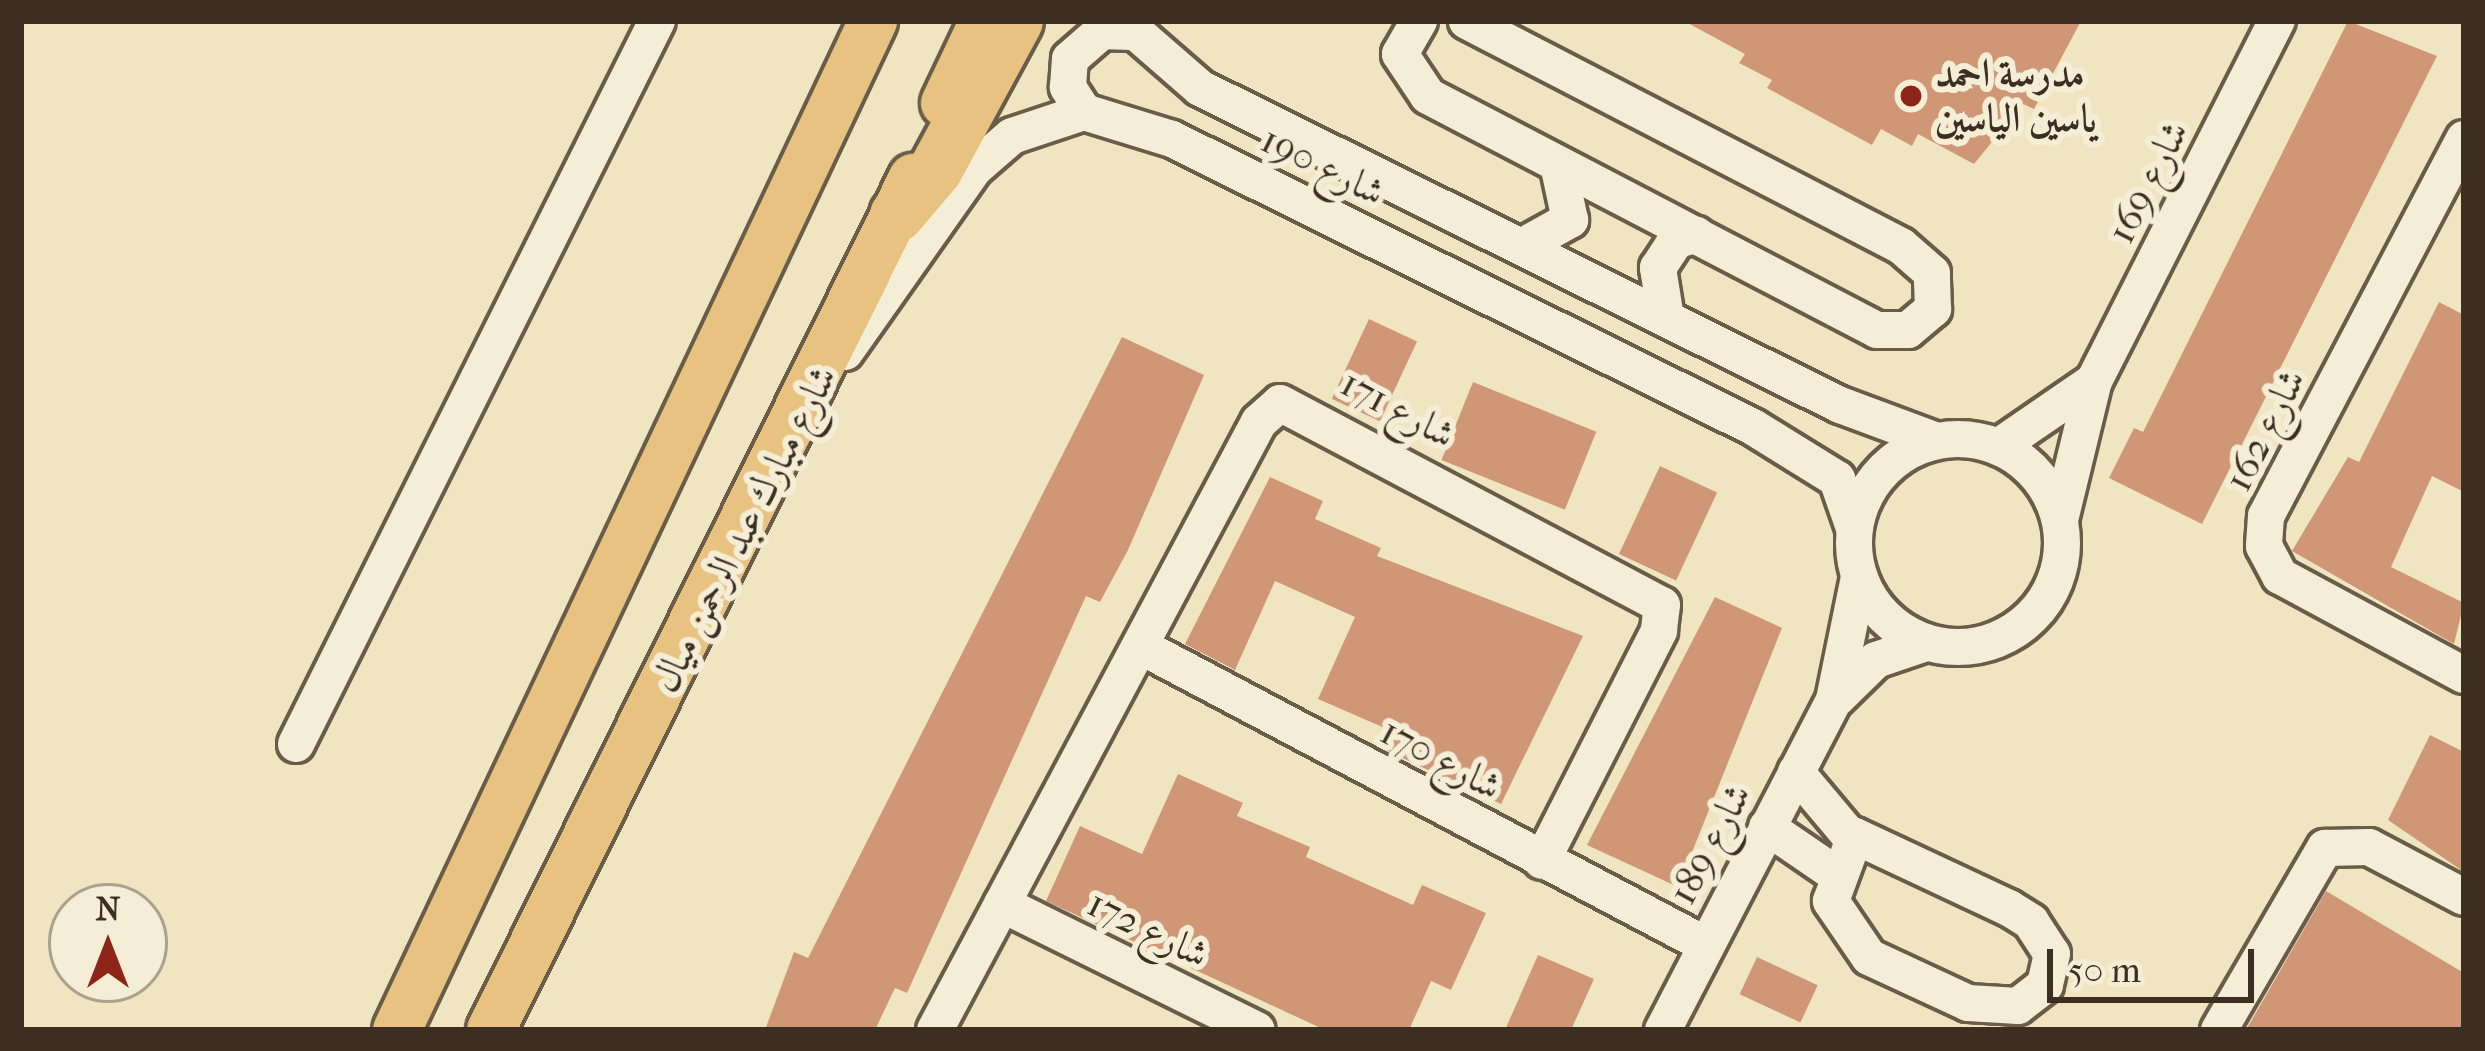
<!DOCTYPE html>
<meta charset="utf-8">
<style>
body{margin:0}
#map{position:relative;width:2485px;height:1051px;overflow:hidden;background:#efe5c1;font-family:"IM FELL French Canon",Amiri,serif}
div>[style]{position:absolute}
.building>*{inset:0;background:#d09777;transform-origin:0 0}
.roads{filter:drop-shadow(3px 0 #695c49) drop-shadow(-3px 0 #695c49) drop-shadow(0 3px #695c49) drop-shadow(0 -3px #695c49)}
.minor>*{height:36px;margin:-18px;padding:0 18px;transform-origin:18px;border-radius:18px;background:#f5eed7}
.minor>.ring{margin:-18px;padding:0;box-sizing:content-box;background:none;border:36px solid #f5eed7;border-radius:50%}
.major>*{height:48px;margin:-24px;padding:0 24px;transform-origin:24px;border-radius:24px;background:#e8c280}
.highway>*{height:54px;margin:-27px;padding:0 27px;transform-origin:27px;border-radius:27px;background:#e8c280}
.dots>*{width:33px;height:33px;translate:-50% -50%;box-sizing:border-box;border:6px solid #f5eed7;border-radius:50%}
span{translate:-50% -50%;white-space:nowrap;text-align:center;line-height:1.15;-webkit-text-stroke:12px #f5eed7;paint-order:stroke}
.poi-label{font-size:39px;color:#3c2e21;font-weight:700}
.left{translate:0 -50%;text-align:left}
.street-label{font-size:39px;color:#3c2e21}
.frame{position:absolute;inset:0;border:24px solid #3c2e21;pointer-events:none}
.north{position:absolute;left:48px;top:883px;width:120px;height:120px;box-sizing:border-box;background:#f5eed7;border:3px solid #aba18e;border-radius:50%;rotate:0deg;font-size:33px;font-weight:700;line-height:48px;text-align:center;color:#3c2e21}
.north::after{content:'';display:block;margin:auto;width:42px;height:54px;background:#8f2418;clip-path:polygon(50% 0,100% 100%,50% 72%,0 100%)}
.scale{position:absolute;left:2047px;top:949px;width:207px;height:54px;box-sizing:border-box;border:6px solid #3c2e21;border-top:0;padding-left:15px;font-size:36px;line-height:42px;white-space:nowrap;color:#3c2e21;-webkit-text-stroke:9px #f5eed7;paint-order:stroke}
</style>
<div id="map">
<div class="building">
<div style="clip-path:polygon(1684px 21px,2081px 21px,2034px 109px,2023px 104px,1974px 164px,1918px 134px,1912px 146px,1881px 129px,1872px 145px,1767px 88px,1772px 80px,1739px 63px,1745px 54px)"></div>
<div style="clip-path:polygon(2348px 21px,2437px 56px,2202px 524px,2109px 478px,2134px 428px,2143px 432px)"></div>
<div style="clip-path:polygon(2439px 302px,2464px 315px,2464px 492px,2432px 476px,2391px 567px,2464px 603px,2454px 644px,2292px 551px,2348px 457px,2359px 462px)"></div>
<div style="left:1369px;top:319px;width:53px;height:88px;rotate:25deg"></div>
<div style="clip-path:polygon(1122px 337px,1204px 375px,1128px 550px,1100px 602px,1086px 596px,907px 993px,895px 988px,875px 1030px,765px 1030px,794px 952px,808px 958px)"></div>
<div style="left:1473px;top:382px;width:133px;height:84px;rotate:22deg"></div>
<div style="left:1660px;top:466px;width:63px;height:97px;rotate:25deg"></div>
<div style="clip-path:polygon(1270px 477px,1323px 501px,1315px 519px,1381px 548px,1377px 556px,1583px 636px,1501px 804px,1379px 747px,1387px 729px,1318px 699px,1355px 617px,1275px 581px,1235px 670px,1185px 644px)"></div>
<div style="clip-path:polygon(1715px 597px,1782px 628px,1678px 887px,1587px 845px)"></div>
<div style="clip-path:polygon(2430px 735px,2464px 752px,2464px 872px,2388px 820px)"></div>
<div style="clip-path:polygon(1178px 774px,1243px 803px,1237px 816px,1310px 847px,1306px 857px,1413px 905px,1422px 885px,1486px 913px,1451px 990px,1431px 981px,1409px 1030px,1325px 1030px,1046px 901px,1080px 826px,1142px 854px)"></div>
<div style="clip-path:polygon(2326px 891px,2464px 973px,2464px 1030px,2246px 1030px)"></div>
<div style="clip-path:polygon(1538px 955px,1594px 979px,1571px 1030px,1505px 1030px)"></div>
<div style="left:1757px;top:957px;width:67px;height:41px;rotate:25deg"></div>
</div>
<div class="roads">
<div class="minor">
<div style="left:1123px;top:21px;width:102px;rotate:41deg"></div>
<div style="left:1200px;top:88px;width:714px;rotate:26.35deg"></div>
<div style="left:1840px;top:405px;width:103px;rotate:20.4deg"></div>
<div style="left:1419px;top:21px;width:38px;rotate:120deg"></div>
<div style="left:1400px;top:54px;width:50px;rotate:56.3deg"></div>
<div style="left:1428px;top:96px;width:506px;rotate:27.53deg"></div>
<div style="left:1877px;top:330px;width:31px"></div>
<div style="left:1908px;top:330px;width:33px;rotate:-40deg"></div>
<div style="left:1933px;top:309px;width:36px;rotate:-92deg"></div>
<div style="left:1932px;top:273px;width:41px;rotate:-138.9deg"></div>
<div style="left:1901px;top:246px;width:489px;rotate:-152.6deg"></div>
<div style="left:1084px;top:112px;width:30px;rotate:-123deg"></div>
<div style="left:1068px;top:87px;width:28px;rotate:-86deg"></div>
<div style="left:1070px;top:59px;width:43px;rotate:-41.2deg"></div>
<div style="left:1102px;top:31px;width:29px;rotate:2deg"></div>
<div style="left:2464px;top:139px;width:426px;rotate:117.7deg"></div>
<div style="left:2266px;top:516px;width:30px;rotate:94deg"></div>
<div style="left:2264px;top:546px;width:34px;rotate:62deg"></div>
<div style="left:2280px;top:576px;width:209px;rotate:28.3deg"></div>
<div style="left:1523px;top:246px;width:54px;rotate:-29deg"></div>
<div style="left:1570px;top:220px;width:57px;rotate:-102.1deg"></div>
<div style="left:1666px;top:318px;width:51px;rotate:-99.1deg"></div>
<div style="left:1658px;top:268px;width:33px;rotate:-57deg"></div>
<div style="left:1676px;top:240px;width:21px;rotate:-14deg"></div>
<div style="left:845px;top:352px;width:224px;rotate:-54.8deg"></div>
<div style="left:974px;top:169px;width:50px;rotate:-41deg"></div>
<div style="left:1012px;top:136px;width:76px;rotate:-18.4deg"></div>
<div style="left:1084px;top:112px;width:92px;rotate:17.1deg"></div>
<div style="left:1172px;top:139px;width:648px;rotate:26.37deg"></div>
<div style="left:1753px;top:427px;width:99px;rotate:31.8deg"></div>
<div style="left:1837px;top:479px;width:52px;rotate:70.9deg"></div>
<div class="ring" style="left:1854px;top:439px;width:172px;height:172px"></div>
<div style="left:1998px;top:447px;width:116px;rotate:-34.5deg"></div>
<div style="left:2060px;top:520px;width:143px;rotate:-76.3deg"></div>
<div style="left:2094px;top:381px;width:404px;rotate:-63.1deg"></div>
<div style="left:1140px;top:646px;width:638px;rotate:27.85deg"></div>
<div style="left:1837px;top:698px;width:54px;rotate:-44.3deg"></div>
<div style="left:1876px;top:660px;width:53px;rotate:-18.8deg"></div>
<div style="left:296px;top:744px;width:808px;rotate:-63.47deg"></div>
<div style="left:1796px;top:772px;width:81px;rotate:50deg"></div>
<div style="left:1848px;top:834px;width:7px;rotate:16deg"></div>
<div style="left:1855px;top:836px;width:170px;rotate:25.1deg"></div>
<div style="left:2009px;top:908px;width:26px;rotate:32deg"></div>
<div style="left:2031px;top:922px;width:38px;rotate:57deg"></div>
<div style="left:2052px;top:954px;width:32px;rotate:103deg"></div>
<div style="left:2045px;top:985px;width:34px;rotate:142deg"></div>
<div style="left:2018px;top:1006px;width:50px;rotate:-176.6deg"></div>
<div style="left:1968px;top:1003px;width:109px;rotate:-155.1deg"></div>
<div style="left:1869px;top:957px;width:68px;rotate:-124.2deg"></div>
<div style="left:1831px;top:901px;width:69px;rotate:-69.7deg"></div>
<div style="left:1767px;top:827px;width:85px;rotate:34.4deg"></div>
<div style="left:1002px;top:904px;width:284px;rotate:26.3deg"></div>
<div style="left:935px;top:1030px;width:689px;rotate:-61.95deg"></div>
<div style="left:1259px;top:422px;width:28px;rotate:-42deg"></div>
<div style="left:1280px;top:403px;width:432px;rotate:27.9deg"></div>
<div style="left:1662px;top:605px;width:26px;rotate:97deg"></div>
<div style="left:1659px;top:631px;width:258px;rotate:117deg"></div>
<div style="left:1663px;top:1030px;width:372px;rotate:-62.6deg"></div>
<div style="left:1834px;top:700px;width:126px;rotate:-78.5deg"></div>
<div style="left:2219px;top:1030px;width:211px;rotate:-59.8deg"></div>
<div style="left:2325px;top:848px;width:44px;rotate:-1.3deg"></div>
<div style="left:2369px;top:847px;width:107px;rotate:27.8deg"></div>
</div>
<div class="major">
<div style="left:945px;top:103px;width:91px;rotate:-64.6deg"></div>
<div style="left:397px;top:1030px;width:1116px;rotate:-64.74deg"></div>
<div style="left:491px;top:1030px;width:951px;rotate:-63.65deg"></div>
</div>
<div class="highway">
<div style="left:897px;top:215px;width:60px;rotate:-49.7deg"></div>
<div style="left:936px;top:169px;width:168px;rotate:-61.6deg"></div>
</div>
</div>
<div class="dots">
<div style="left:1911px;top:96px;background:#8f2418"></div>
</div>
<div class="poi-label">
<span class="left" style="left:1935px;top:96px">مدرسة احمد<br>ياسين الياسين</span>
</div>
<div class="street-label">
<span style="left:1323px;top:166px;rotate:26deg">شارع 190</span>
<span style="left:2148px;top:182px;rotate:-63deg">شارع 169</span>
<span style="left:1398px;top:409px;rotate:28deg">شارع 171</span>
<span style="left:2265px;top:430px;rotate:-63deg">شارع 162</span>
<span style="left:744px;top:529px;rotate:-63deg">شارع مبارك عبد الرحمن ميال</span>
<span style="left:1441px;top:759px;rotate:28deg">شارع 170</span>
<span style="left:1710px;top:844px;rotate:-62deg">شارع 189</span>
<span style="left:1148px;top:929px;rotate:26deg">شارع 172</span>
</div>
<div class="frame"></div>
<div class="north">N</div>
<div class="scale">50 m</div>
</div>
